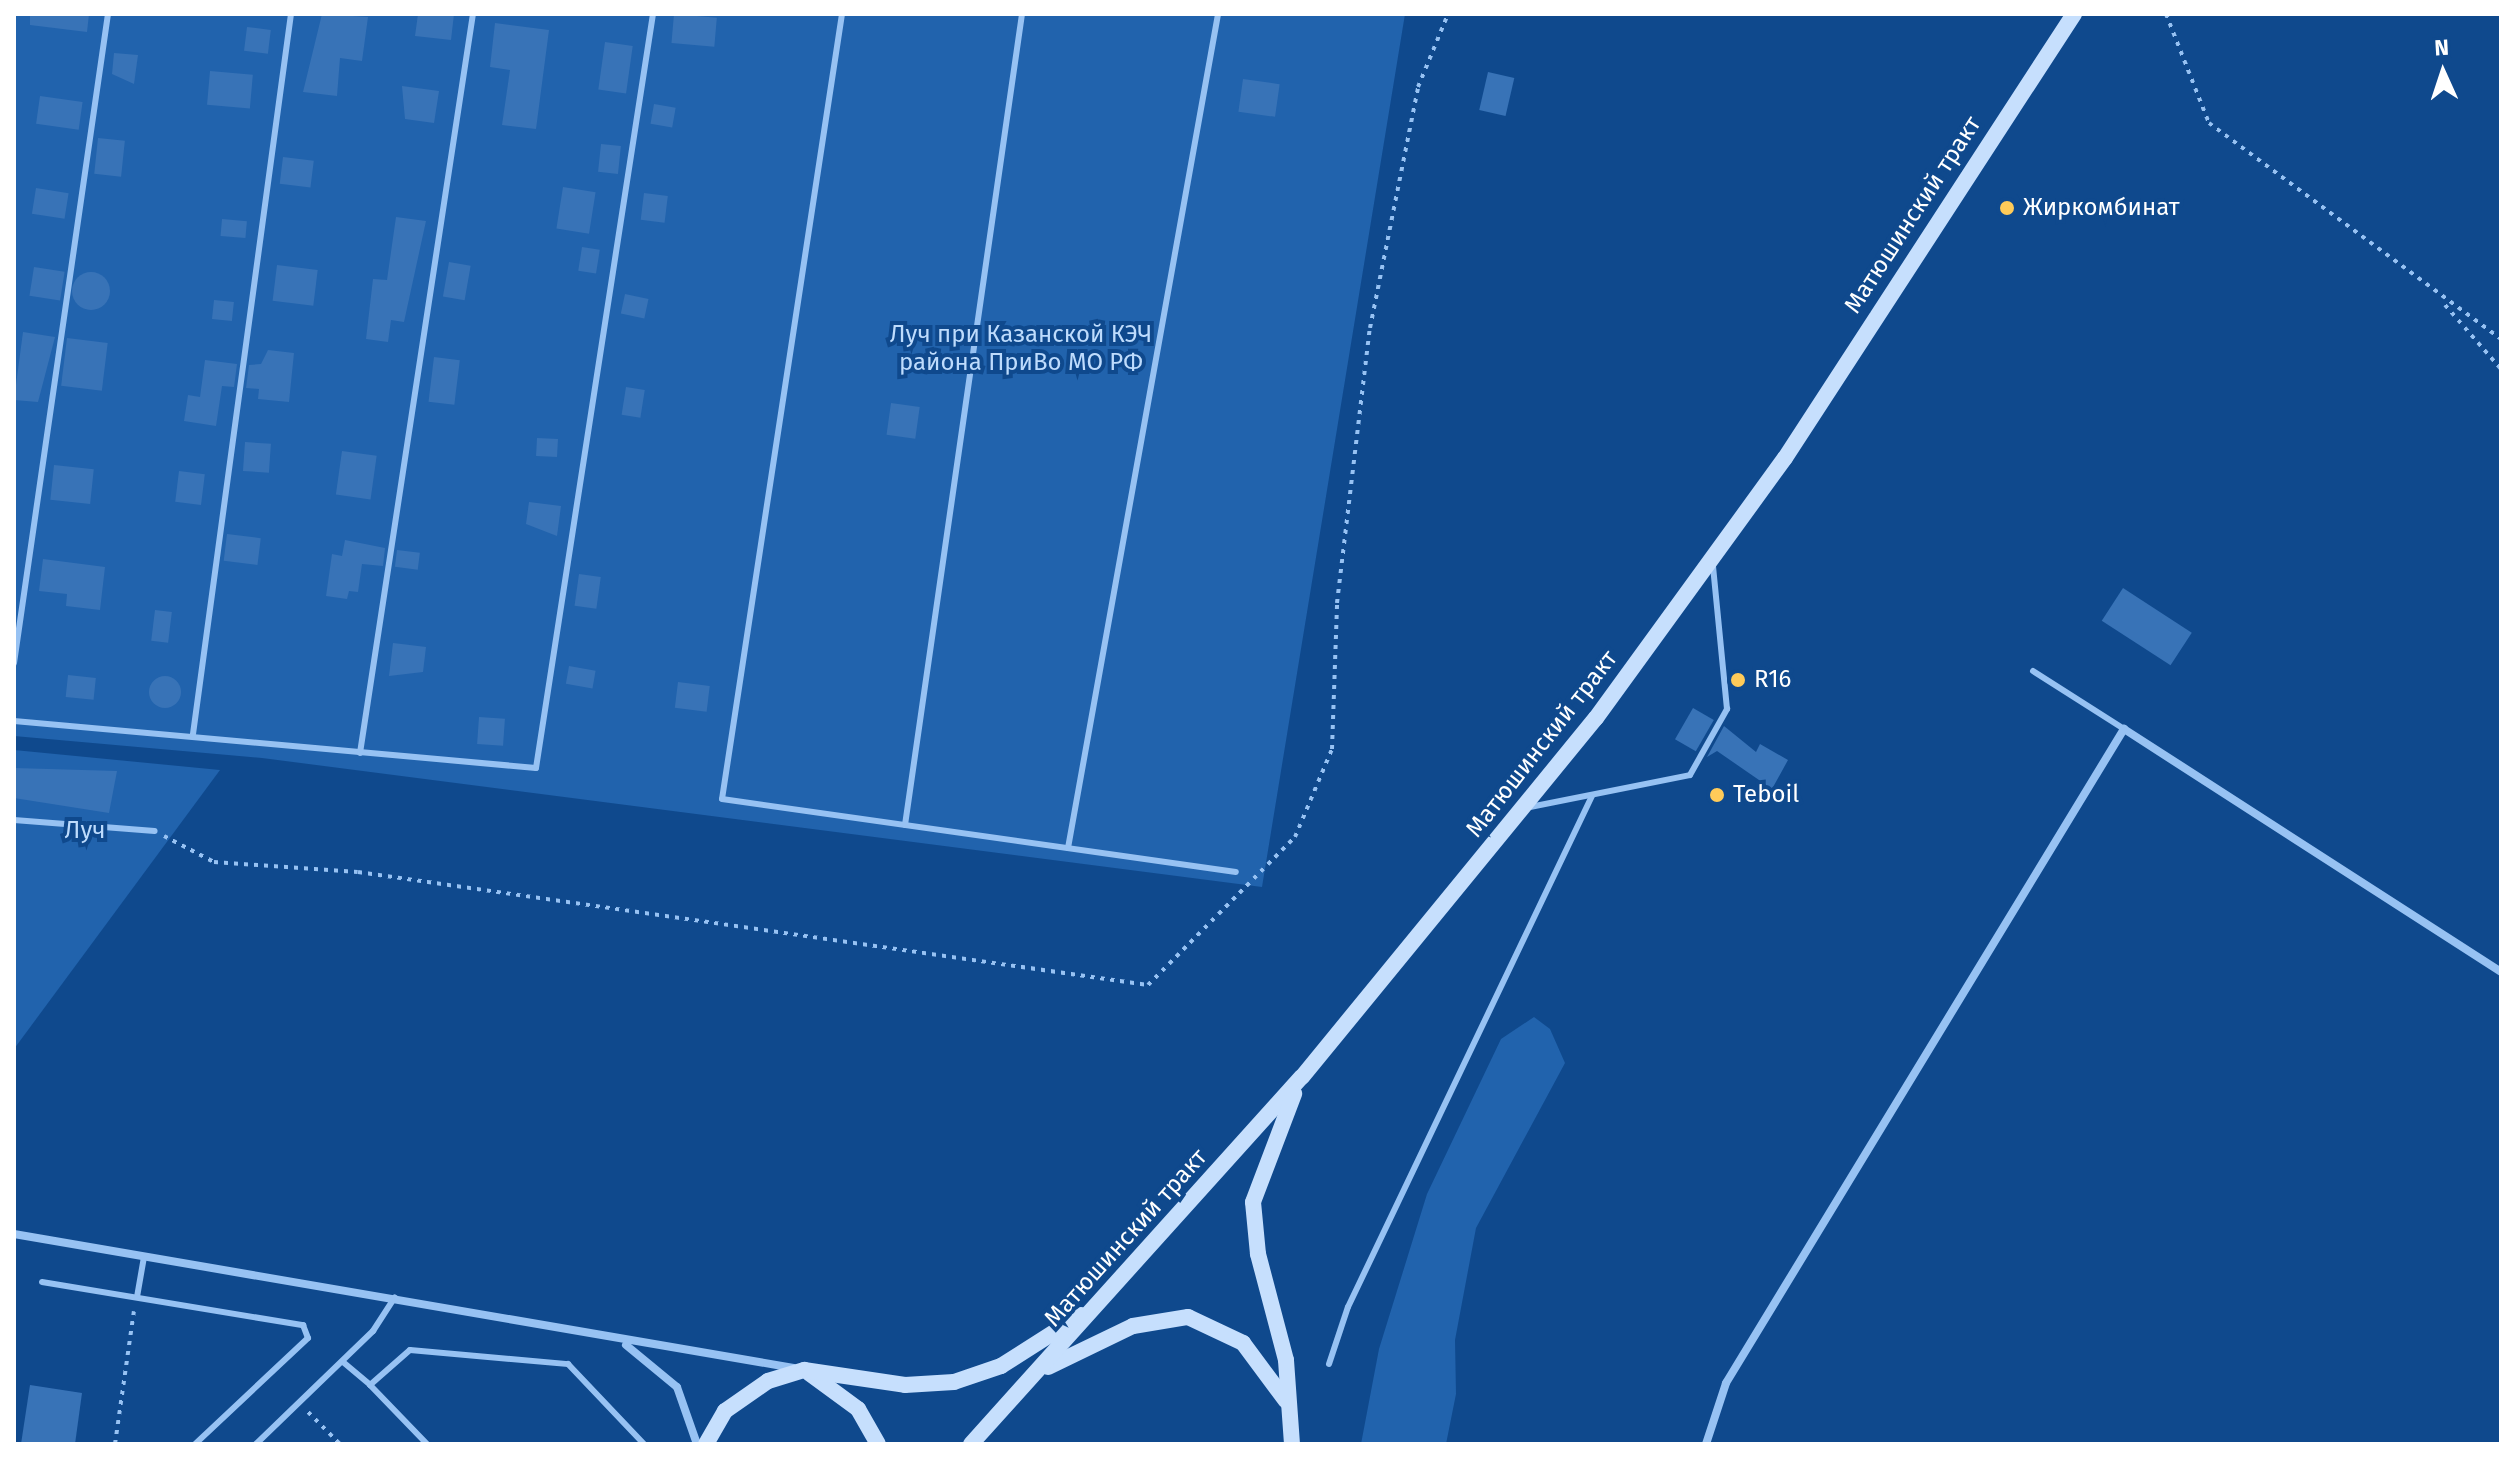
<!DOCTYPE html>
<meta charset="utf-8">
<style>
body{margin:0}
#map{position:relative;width:2515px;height:1458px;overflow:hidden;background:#0f498d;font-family:"Fira Sans",sans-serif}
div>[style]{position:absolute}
.green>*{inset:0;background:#2163ad}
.building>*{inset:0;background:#3873b7;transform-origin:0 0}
.round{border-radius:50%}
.path>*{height:4px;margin-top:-2px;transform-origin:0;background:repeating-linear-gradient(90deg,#97c2f3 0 4px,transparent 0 10px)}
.lane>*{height:6px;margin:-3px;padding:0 3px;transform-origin:3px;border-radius:3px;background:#97c2f3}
.street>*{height:8px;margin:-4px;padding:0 4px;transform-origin:4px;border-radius:4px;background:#97c2f3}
.secondary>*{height:16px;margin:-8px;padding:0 8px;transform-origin:8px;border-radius:8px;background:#c6dffd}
.dots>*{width:22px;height:22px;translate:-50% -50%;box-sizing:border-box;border:4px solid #0f498d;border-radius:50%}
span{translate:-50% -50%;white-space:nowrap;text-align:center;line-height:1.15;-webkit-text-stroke:8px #0f498d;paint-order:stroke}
.poi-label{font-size:24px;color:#fff}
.left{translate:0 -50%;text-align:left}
.street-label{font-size:24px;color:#fff}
.park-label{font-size:24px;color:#bedcfd}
.frame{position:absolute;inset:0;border:16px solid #fff;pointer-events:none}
.north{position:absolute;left:2403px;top:32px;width:80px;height:80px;-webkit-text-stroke:6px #0f498d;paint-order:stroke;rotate:357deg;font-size:22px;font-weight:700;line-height:32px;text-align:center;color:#fff}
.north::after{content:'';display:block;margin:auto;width:28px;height:36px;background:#fff;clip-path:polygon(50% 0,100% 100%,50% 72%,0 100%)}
</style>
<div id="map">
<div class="green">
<div style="clip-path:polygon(14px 14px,1405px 14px,1262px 887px,262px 758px,14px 736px)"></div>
<div style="clip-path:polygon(14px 750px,220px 770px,14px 1049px)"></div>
<div style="clip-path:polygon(1534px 1017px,1550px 1029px,1565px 1063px,1476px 1228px,1455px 1340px,1456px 1394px,1446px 1444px,1361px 1444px,1379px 1349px,1427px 1194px,1501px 1039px)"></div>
</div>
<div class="building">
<div style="clip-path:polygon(30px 14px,89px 14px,87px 32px,30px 25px)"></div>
<div style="clip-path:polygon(322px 14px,368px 17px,362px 61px,340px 58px,337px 96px,303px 92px)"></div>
<div style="clip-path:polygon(418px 14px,454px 14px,451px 40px,415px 36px)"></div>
<div style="left:674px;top:14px;width:43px;height:29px;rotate:5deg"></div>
<div style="clip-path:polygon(495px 23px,549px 30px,536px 129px,502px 125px,510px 70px,490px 67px)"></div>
<div style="left:247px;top:27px;width:24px;height:24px;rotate:7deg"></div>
<div style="left:605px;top:42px;width:28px;height:48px;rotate:8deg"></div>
<div style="clip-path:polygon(114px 53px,138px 55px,134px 84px,112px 74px)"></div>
<div style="left:210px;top:71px;width:43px;height:34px;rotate:5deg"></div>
<div style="left:1488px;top:72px;width:27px;height:39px;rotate:13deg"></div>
<div style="left:1243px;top:79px;width:37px;height:33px;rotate:8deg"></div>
<div style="clip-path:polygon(402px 86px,439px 91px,434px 123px,405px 119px)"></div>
<div style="left:40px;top:96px;width:43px;height:28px;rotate:8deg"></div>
<div style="left:654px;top:104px;width:22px;height:20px;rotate:10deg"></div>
<div style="left:98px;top:138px;width:27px;height:36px;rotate:6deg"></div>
<div style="left:601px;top:144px;width:20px;height:28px;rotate:6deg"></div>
<div style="left:283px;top:157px;width:31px;height:27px;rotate:7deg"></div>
<div style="left:563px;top:187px;width:33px;height:42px;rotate:9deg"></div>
<div style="left:36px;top:188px;width:33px;height:26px;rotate:9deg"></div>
<div style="left:644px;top:193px;width:24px;height:27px;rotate:7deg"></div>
<div style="clip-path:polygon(396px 217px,426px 221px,404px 322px,391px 320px,388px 342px,366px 339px,373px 279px,387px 280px)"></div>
<div style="left:222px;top:219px;width:25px;height:17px;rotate:5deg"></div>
<div style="left:582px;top:247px;width:18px;height:24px;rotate:9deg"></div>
<div style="left:449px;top:262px;width:22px;height:35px;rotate:10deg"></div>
<div style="left:277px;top:265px;width:41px;height:36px;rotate:7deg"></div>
<div style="left:34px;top:267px;width:31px;height:29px;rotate:9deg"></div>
<div class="round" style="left:72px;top:272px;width:38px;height:38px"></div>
<div style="left:625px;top:294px;width:24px;height:20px;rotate:12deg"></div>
<div style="left:214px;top:300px;width:20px;height:19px;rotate:6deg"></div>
<div style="clip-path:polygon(23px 332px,55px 337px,38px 402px,14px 400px)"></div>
<div style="left:67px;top:338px;width:41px;height:48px;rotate:7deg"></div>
<div style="clip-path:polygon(268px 350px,294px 353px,289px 402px,258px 399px,259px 389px,246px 388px,249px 365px,261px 364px)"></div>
<div style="left:434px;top:357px;width:26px;height:45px;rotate:7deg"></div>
<div style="clip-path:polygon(205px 360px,237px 364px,234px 387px,222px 386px,216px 426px,184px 421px,188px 395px,200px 397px)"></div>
<div style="left:626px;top:387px;width:19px;height:28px;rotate:9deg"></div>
<div style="left:891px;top:403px;width:29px;height:32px;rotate:8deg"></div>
<div style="left:537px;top:438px;width:21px;height:18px;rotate:3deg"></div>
<div style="left:245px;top:442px;width:26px;height:29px;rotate:4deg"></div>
<div style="left:342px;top:451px;width:35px;height:44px;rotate:8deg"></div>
<div style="left:54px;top:465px;width:40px;height:35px;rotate:6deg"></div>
<div style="left:179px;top:471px;width:26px;height:31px;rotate:7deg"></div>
<div style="clip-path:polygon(529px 502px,561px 506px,557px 536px,526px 524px)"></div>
<div style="left:227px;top:534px;width:34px;height:27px;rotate:7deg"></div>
<div style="clip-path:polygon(345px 540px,385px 548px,383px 566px,362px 564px,358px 592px,349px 591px,347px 599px,326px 596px,332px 554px,342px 556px)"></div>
<div style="left:397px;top:550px;width:23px;height:17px;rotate:7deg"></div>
<div style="clip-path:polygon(43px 559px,105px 567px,100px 610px,66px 606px,67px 594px,39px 591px)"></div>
<div style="left:579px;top:574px;width:22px;height:32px;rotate:8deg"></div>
<div style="left:2123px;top:588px;width:82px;height:39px;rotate:33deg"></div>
<div style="left:155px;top:610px;width:17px;height:31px;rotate:7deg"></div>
<div style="clip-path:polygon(393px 643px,426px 647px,423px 672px,389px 676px)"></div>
<div style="left:569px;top:666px;width:27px;height:18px;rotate:10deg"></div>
<div style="left:68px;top:675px;width:28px;height:22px;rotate:6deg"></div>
<div class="round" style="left:149px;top:676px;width:32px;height:32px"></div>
<div style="left:678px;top:682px;width:32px;height:26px;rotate:7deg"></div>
<div style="left:1693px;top:708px;width:24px;height:36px;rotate:30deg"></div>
<div style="left:479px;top:717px;width:26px;height:27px;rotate:4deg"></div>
<div style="clip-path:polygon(1724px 726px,1756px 752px,1760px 744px,1788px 760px,1772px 789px,1717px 751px,1707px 757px)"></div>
<div style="clip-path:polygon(14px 768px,117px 771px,109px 813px,14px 798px)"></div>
<div style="clip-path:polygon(30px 1385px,82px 1393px,75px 1444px,21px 1444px)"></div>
</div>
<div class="path">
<div style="left:2166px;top:14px;width:117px;rotate:68.5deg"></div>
<div style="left:2209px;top:123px;width:363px;rotate:36.5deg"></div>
<div style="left:2445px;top:305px;width:85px;rotate:48.8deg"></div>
<div style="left:164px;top:836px;width:56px;rotate:27.5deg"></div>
<div style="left:214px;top:862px;width:144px;rotate:4deg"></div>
<div style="left:358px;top:872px;width:798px;rotate:8.14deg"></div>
<div style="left:1148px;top:985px;width:209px;rotate:-45.2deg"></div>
<div style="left:1295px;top:837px;width:95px;rotate:-67.2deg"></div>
<div style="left:1332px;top:749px;width:146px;rotate:-88deg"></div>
<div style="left:1337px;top:603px;width:277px;rotate:-83.2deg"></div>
<div style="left:1370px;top:328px;width:246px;rotate:-78.7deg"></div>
<div style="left:1418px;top:87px;width:79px;rotate:-67.7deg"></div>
<div style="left:308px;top:1412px;width:45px;rotate:45deg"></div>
<div style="left:115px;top:1444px;width:134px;rotate:-81.9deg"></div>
</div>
<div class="lane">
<div style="left:842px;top:14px;width:794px;rotate:98.69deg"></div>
<div style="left:722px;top:799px;width:519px;rotate:8.08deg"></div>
<div style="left:14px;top:663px;width:656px;rotate:-81.76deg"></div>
<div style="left:2033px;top:671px;width:108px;rotate:32.5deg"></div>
<div style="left:14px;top:721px;width:524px;rotate:5.14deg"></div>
<div style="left:536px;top:768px;width:763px;rotate:-81.18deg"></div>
<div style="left:193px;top:734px;width:727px;rotate:-82.25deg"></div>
<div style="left:360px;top:753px;width:748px;rotate:-81.31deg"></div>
<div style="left:1525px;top:808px;width:168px;rotate:-11.3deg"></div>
<div style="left:1690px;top:775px;width:76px;rotate:-60.7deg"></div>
<div style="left:1727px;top:709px;width:145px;rotate:-95.6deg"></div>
<div style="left:14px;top:820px;width:141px;rotate:4.5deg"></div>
<div style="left:905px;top:825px;width:819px;rotate:-81.79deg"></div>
<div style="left:1068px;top:848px;width:847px;rotate:-79.8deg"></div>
<div style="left:42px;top:1282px;width:265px;rotate:9.4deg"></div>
<div style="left:303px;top:1325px;width:14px;rotate:69deg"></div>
<div style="left:308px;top:1338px;width:155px;rotate:136.8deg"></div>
<div style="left:137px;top:1297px;width:41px;rotate:-80.1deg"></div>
<div style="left:343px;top:1362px;width:35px;rotate:40deg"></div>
<div style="left:1329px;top:1364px;width:60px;rotate:-71.6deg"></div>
<div style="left:1348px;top:1307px;width:566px;rotate:-64.48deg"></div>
<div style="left:256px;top:1444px;width:163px;rotate:-44deg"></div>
<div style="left:373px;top:1331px;width:40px;rotate:-57.1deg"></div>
<div style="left:427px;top:1444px;width:82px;rotate:-134deg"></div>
<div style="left:370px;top:1385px;width:53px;rotate:-41.2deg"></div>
<div style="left:410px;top:1350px;width:159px;rotate:5.1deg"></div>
<div style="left:568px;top:1364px;width:110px;rotate:46.5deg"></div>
</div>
<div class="street">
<div style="left:14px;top:1234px;width:791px;rotate:9.75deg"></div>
<div style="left:626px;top:1345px;width:66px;rotate:39.5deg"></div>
<div style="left:677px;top:1387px;width:60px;rotate:70.7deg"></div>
<div style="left:1706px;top:1444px;width:64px;rotate:-71.8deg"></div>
<div style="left:1726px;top:1383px;width:766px;rotate:-58.68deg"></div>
<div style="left:2124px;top:729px;width:449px;rotate:32.8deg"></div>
</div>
<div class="secondary">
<div style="left:1048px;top:1367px;width:94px;rotate:-25.8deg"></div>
<div style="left:1133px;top:1326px;width:56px;rotate:-9.3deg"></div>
<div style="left:1188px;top:1317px;width:61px;rotate:25.3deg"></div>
<div style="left:1243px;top:1343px;width:72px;rotate:53.4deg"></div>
<div style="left:809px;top:1373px;width:61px;rotate:36.3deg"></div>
<div style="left:858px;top:1409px;width:40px;rotate:60.3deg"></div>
<div style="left:706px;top:1444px;width:38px;rotate:-60deg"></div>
<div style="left:725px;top:1411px;width:52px;rotate:-34.9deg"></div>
<div style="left:768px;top:1381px;width:38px;rotate:-17deg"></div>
<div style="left:804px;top:1370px;width:102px;rotate:8.4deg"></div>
<div style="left:905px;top:1385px;width:49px;rotate:-3.5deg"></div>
<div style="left:954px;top:1382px;width:50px;rotate:-18.8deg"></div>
<div style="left:1001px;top:1366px;width:95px;rotate:-32.5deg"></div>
<div style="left:971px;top:1444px;width:494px;rotate:-48deg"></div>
<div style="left:1302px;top:1077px;width:464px;rotate:-50.7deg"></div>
<div style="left:1596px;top:718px;width:321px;rotate:-54deg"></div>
<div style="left:1785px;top:458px;width:530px;rotate:-56.94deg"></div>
<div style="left:1292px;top:1444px;width:84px;rotate:-94.1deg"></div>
<div style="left:1286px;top:1360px;width:110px;rotate:-104.8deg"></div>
<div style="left:1258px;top:1254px;width:52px;rotate:-95.5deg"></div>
<div style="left:1253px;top:1202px;width:116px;rotate:-69.2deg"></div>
</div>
<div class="dots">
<div style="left:2007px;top:208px;background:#ffcb59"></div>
<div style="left:1738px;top:680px;background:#ffcb59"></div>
<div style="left:1717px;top:795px;background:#ffcb59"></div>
</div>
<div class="poi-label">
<span class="left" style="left:2023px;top:208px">Жиркомбинат</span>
<span class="left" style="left:1754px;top:680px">R16</span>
<span class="left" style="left:1733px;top:795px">Teboil</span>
</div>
<div class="street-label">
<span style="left:1913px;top:215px;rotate:-57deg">Матюшинский тракт</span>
<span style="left:1542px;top:744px;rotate:-52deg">Матюшинский тракт</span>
<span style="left:1126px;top:1238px;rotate:-48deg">Матюшинский тракт</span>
</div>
<div class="park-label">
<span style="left:1021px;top:349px">Луч при Казанской КЭЧ<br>района ПриВо МО РФ</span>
<span style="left:85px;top:831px">Луч</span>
</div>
<div class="frame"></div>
<div class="north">N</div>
</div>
